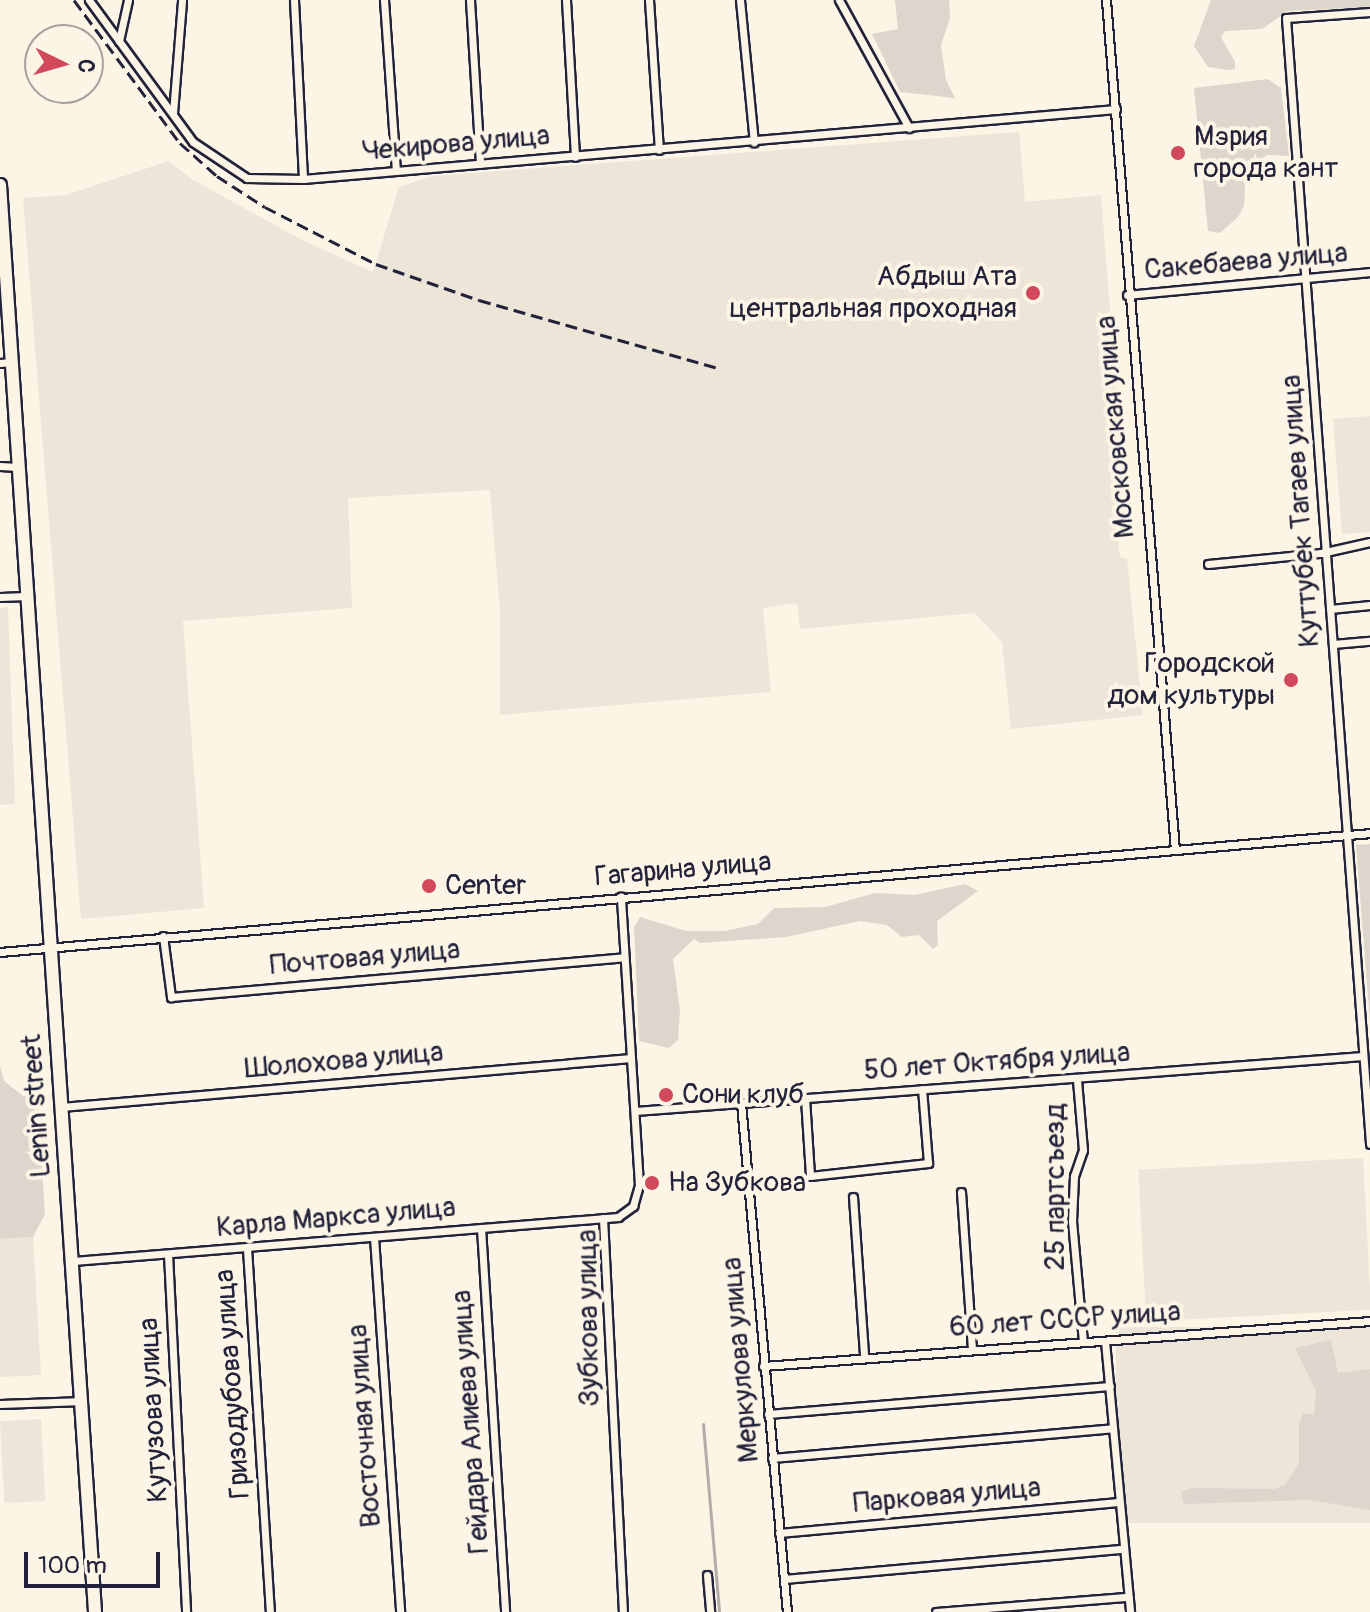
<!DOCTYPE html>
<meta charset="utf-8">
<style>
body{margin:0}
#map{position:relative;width:1370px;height:1612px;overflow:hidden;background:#fcf5e5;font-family:Pangolin,sans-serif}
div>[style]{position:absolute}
.built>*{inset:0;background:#ece5d8;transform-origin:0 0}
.green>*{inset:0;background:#dcd6cc}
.stream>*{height:3px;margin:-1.5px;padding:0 1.5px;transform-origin:1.5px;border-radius:1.5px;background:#b2adab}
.roads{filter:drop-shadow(2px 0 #22223b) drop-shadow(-2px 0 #22223b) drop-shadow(0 2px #22223b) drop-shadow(0 -2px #22223b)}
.minor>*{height:7px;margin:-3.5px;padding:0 3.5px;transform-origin:3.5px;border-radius:3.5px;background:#fcf5e5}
.primary>*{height:12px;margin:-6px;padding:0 6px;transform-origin:6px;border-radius:6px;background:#fcf5e5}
.rail>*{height:3px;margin-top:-1.5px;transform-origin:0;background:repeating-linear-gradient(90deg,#22223b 0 12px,transparent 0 18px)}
.dots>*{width:22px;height:22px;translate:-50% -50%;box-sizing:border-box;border:4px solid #fcf5e5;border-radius:50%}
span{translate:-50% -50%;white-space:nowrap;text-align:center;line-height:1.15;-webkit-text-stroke:8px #fcf5e5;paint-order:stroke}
.poi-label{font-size:28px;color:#22223b}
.left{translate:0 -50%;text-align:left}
.right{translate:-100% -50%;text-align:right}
.street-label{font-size:28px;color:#22223b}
.north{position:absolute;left:24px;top:24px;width:80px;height:80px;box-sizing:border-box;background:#fcf5e5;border:2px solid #a5a1a1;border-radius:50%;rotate:95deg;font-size:22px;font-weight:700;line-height:32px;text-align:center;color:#22223b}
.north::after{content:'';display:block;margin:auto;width:28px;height:36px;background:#d1495b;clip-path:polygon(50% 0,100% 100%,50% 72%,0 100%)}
.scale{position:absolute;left:24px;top:1552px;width:136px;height:36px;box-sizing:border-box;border:4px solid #22223b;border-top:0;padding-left:10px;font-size:24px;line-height:28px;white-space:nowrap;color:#22223b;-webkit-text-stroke:6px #fcf5e5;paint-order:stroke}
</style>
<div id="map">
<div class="built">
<div style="clip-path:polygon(1019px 132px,1025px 202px,1101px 195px,1128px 534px,1118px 535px,1119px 549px,1121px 558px,1127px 558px,1143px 715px,1011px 729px,1002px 642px,975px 613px,800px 629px,797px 603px,763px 608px,771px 692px,500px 715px,500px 610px,490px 490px,348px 498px,352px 608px,183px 621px,204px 908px,81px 919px,23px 198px,66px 195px,169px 161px,193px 180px,302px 240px,373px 272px,399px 187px,432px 176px)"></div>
<div style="clip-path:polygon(1370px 416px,1370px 532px,1342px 534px,1333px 419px)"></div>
<div style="clip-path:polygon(8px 607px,15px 804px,0 805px,0 608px)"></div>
<div style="left:1363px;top:1158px;width:152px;height:225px;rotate:87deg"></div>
<div style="clip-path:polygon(33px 1237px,41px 1375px,0 1377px,0 1239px)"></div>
<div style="left:1370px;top:1327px;width:196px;height:254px;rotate:90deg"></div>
<div style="left:41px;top:1419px;width:82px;height:41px;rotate:87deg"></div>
</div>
<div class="green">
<div style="clip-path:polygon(895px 0,949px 0,950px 18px,941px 45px,946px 80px,955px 98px,900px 92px,872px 34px,898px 29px)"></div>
<div style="clip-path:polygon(1211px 0,1370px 0,1370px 7px,1288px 11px,1262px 29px,1225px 31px,1221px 37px,1235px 62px,1235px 69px,1229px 70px,1208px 67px,1194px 46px)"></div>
<div style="clip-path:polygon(1268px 79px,1281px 88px,1289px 156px,1268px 155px,1246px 167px,1244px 206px,1238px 217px,1220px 233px,1208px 231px,1194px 88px)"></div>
<div style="clip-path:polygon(1370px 844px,1370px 1022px,1356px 845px)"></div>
<div style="clip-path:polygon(965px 884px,978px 891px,937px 921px,938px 945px,933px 949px,919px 935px,902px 937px,887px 925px,860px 921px,786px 937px,700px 943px,694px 939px,673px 959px,680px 1010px,678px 1040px,669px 1048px,639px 1041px,634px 927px,640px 917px,686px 931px,725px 931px,758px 924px,774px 908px,825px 907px,875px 893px,915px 895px)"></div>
<div style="clip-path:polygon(0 1066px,4px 1081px,23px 1096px,33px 1095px,38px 1109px,45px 1214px,33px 1237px,0 1239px)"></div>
<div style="clip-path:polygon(1331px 1340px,1338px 1373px,1370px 1369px,1370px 1510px,1310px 1500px,1184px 1504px,1181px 1492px,1191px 1488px,1274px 1489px,1285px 1485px,1299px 1464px,1299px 1425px,1303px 1413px,1314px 1415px,1316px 1391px,1295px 1348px)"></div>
</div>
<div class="stream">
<div style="left:703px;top:1424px;width:189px;rotate:85.1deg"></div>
</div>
<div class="roads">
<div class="minor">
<div style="left:89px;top:0;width:176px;rotate:53.8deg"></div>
<div style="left:193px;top:142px;width:65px;rotate:33.7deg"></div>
<div style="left:247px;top:178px;width:56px;rotate:1deg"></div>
<div style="left:303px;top:179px;width:816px;rotate:-4.92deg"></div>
<div style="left:294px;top:0;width:179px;rotate:87.1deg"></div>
<div style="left:384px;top:0;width:171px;rotate:86deg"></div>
<div style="left:470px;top:0;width:164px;rotate:86.5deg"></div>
<div style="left:566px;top:0;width:157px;rotate:86.7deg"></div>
<div style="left:649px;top:0;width:150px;rotate:86.2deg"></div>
<div style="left:740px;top:0;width:143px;rotate:84.4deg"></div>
<div style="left:839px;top:0;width:146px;rotate:61.3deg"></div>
<div style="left:1106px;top:0;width:853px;rotate:85.36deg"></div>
<div style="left:1370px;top:12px;width:84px;rotate:175.9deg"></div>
<div style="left:1286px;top:18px;width:1129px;rotate:85.73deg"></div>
<div style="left:119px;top:41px;width:42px;rotate:-77.6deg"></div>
<div style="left:173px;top:113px;width:113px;rotate:-85.4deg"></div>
<div style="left:1127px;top:295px;width:244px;rotate:-5.4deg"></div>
<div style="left:0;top:363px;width:12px;rotate:-5deg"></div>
<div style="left:0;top:466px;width:18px;rotate:3deg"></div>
<div style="left:1208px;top:564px;width:114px;rotate:-5.6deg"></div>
<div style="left:1321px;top:553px;width:50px;rotate:-12.7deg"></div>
<div style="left:0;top:597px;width:27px;rotate:-2deg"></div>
<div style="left:1330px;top:609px;width:40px;rotate:-5.7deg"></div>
<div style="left:1333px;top:644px;width:37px;rotate:-5deg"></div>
<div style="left:163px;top:936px;width:62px;rotate:82.5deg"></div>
<div style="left:171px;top:997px;width:455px;rotate:-5deg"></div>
<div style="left:0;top:952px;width:1375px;rotate:-4.96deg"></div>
<div style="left:1077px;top:1080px;width:70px;rotate:85.1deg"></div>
<div style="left:1083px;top:1150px;width:28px;rotate:109deg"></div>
<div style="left:1074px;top:1176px;width:45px;rotate:92.5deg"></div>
<div style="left:1072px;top:1221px;width:121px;rotate:84.8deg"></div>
<div style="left:805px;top:1098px;width:78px;rotate:86.3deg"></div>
<div style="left:810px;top:1176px;width:119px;rotate:-6.3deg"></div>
<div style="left:928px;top:1163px;width:74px;rotate:-94.6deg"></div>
<div style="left:741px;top:1103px;width:511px;rotate:84.84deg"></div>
<div style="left:61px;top:1107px;width:572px;rotate:-4.91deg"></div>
<div style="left:635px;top:1111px;width:730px;rotate:-4.32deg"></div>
<div style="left:961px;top:1192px;width:156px;rotate:86deg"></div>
<div style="left:853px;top:1197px;width:159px;rotate:86deg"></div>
<div style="left:603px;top:1218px;width:395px;rotate:87.1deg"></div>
<div style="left:481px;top:1228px;width:385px;rotate:86.4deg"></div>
<div style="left:374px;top:1237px;width:376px;rotate:86deg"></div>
<div style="left:247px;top:1248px;width:365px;rotate:86.4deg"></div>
<div style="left:168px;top:1254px;width:358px;rotate:87.1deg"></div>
<div style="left:73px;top:1261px;width:547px;rotate:-4.62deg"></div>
<div style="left:618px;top:1217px;width:19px;rotate:-36deg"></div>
<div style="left:633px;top:1206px;width:22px;rotate:-74deg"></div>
<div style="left:639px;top:1185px;width:289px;rotate:-93.6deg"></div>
<div style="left:1105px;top:1341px;width:272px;rotate:84.7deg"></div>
<div style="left:763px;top:1366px;width:609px;rotate:-4.24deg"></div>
<div style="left:0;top:1404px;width:83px;rotate:-2.1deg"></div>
<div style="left:768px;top:1414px;width:343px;rotate:-4.7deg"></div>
<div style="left:772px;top:1458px;width:342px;rotate:-5deg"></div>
<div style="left:779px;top:1533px;width:341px;rotate:-5.2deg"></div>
<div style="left:707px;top:1575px;width:37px;rotate:85deg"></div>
<div style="left:784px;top:1579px;width:340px;rotate:-5.1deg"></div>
<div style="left:936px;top:1612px;width:193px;rotate:-4.5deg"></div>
</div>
<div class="primary">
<div style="left:0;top:185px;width:1430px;rotate:86.19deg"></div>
</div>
</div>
<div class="rail">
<div style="left:74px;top:0;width:178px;rotate:53.5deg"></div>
<div style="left:180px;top:143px;width:50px;rotate:41.7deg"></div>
<div style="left:217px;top:176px;width:57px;rotate:32.9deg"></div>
<div style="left:265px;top:207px;width:125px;rotate:27.2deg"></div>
<div style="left:376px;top:264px;width:109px;rotate:19.3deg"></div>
<div style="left:479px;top:300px;width:252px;rotate:15.9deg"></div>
</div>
<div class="dots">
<div style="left:1178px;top:153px;background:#d1495b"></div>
<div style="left:1033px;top:293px;background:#d1495b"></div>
<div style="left:1291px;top:680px;background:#d1495b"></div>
<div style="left:429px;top:886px;background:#d1495b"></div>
<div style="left:666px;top:1095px;background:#d1495b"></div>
<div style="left:652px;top:1183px;background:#d1495b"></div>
</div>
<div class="poi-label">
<span class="left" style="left:1194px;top:153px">Мэрия<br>города кант</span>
<span class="right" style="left:1017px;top:293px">Абдыш Ата<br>центральная проходная</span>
<span class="right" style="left:1275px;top:680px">Городской<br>дом культуры</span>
<span class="left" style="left:445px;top:886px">Center</span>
<span class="left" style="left:682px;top:1095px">Сони клуб</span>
<span class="left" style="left:668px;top:1183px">На Зубкова</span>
</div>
<div class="street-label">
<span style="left:456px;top:144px;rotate:-5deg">Чекирова улица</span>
<span style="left:1246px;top:262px;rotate:-5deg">Сакебаева улица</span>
<span style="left:1116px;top:427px;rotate:-95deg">Московская улица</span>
<span style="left:1301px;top:511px;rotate:-94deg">Куттубек Тагаев улица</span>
<span style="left:683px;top:870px;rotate:-5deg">Гагарина улица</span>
<span style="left:365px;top:958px;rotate:-5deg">Почтовая улица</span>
<span style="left:344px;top:1061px;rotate:-5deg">Шолохова улица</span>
<span style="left:997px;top:1062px;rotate:-4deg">50 лет Октября улица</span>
<span style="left:37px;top:1106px;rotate:-94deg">Lenin street</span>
<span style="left:1056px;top:1187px;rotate:-90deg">25 партсъезд</span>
<span style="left:336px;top:1218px;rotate:-5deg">Карла Маркса улица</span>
<span style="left:589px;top:1318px;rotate:-91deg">Зубкова улица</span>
<span style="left:1065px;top:1320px;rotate:-4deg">60 лет СССР улица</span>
<span style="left:741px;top:1360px;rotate:-95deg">Меркулова улица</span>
<span style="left:233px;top:1384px;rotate:-94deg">Гризодубова улица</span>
<span style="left:154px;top:1410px;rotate:-93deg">Кутузова улица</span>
<span style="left:471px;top:1422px;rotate:-94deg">Гейдара Алиева улица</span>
<span style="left:365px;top:1426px;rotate:-94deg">Восточная улица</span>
<span style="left:947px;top:1496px;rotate:-5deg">Парковая улица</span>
</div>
<div class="north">С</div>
<div class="scale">100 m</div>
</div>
